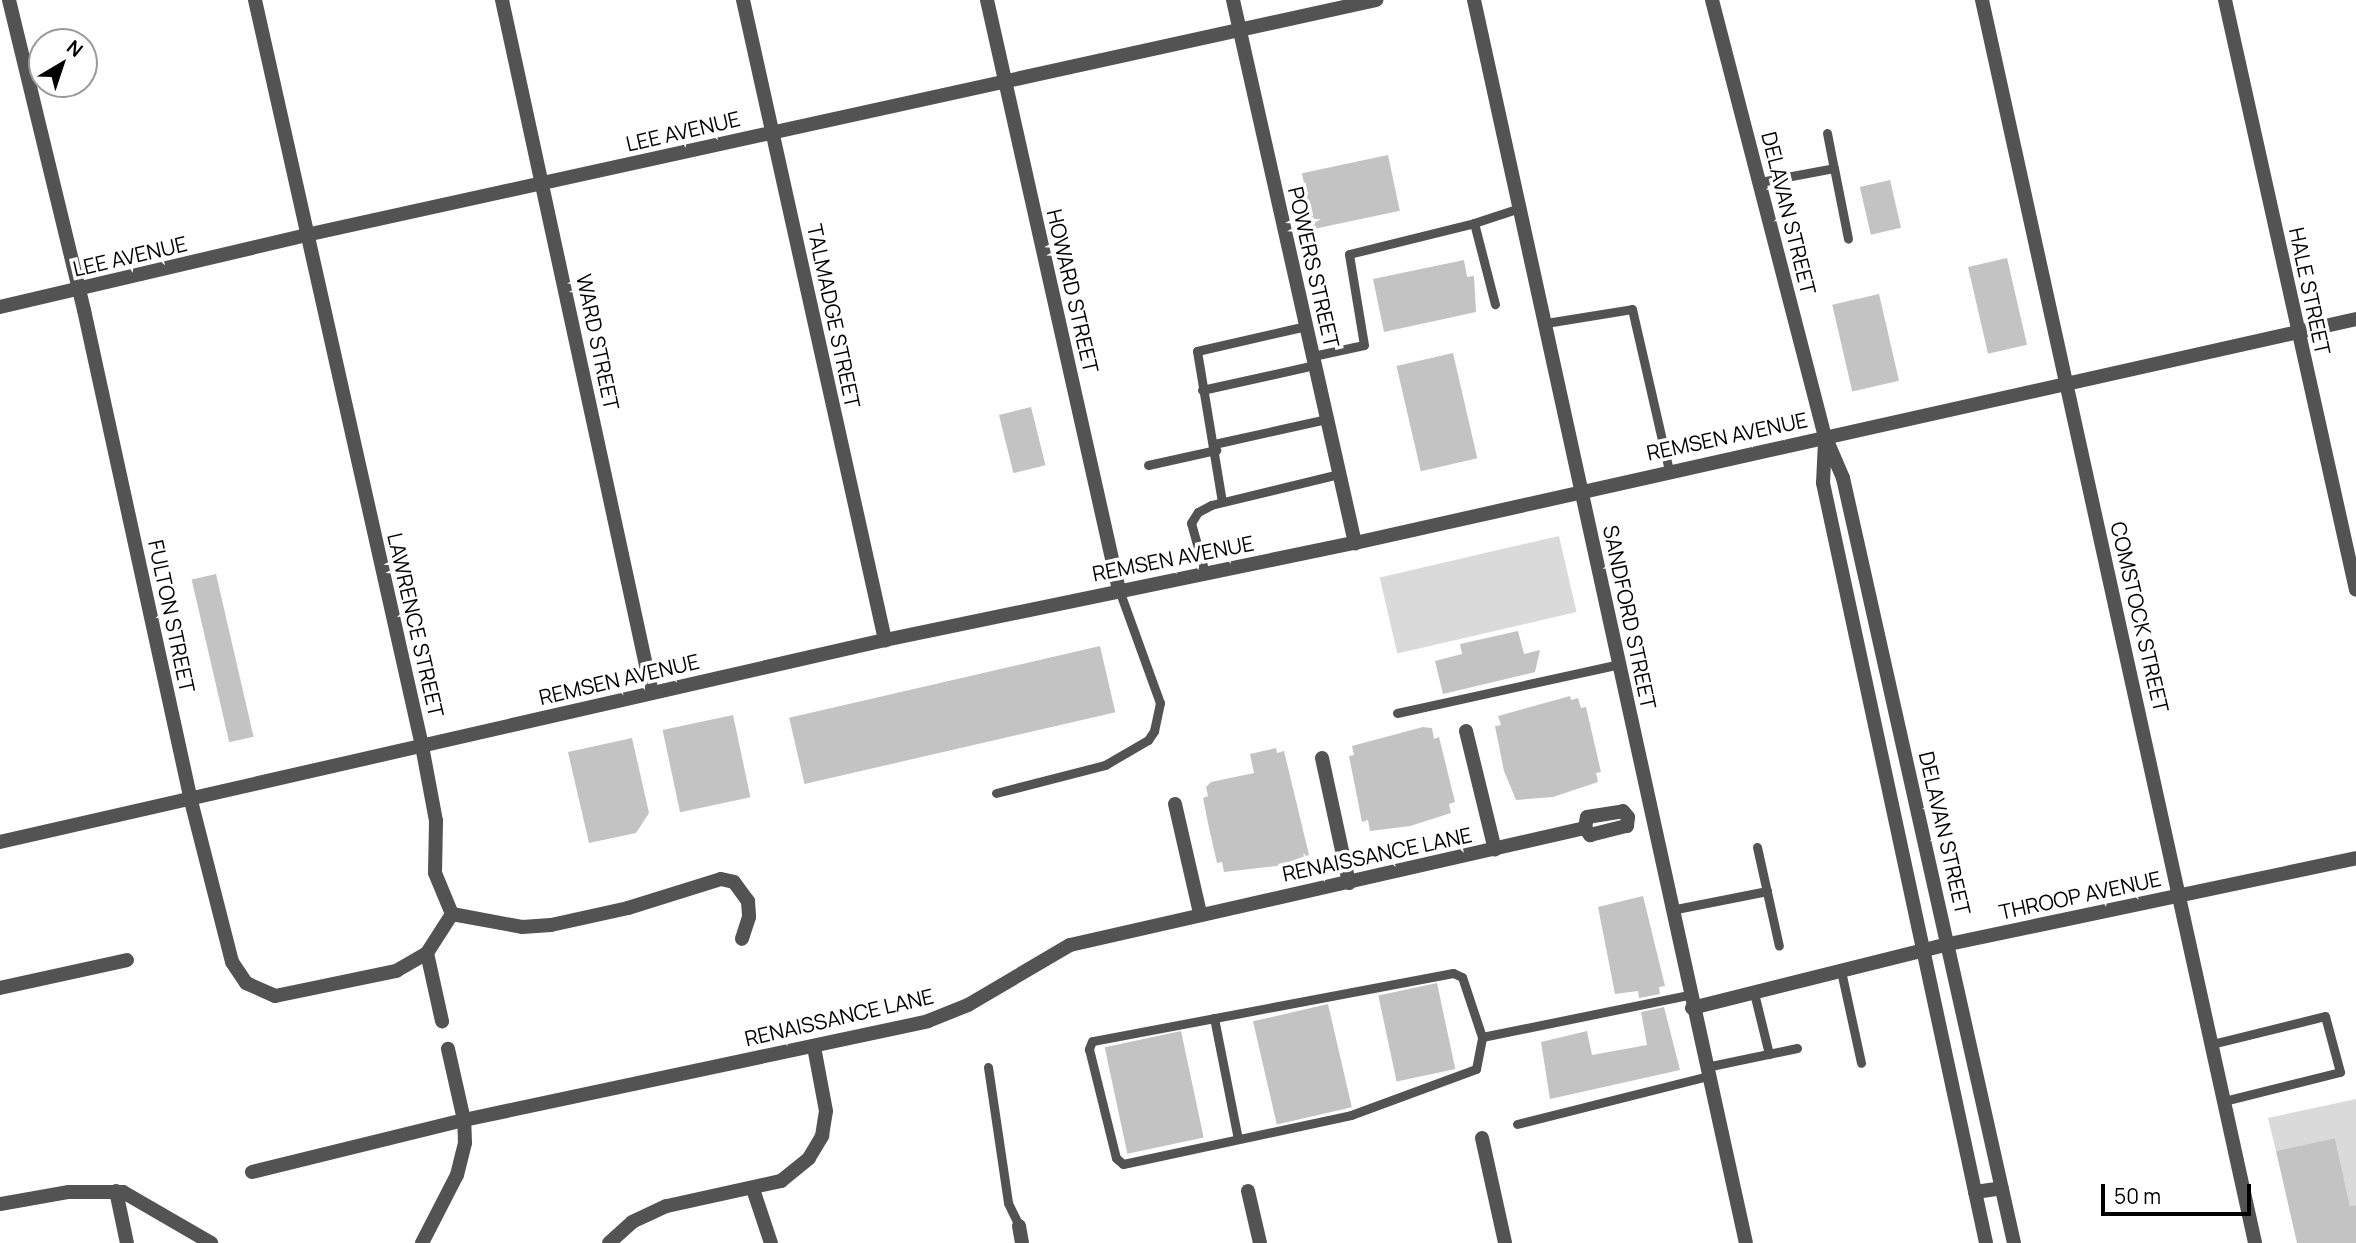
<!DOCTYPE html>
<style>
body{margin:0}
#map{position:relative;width:2356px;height:1243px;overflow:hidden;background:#fff;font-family:Manrope,sans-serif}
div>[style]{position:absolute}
.green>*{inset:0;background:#dadada;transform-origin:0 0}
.building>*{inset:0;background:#c3c3c3;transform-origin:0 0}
.lane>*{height:9px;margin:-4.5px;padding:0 4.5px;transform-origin:4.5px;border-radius:4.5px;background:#535353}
.street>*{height:14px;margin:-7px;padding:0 7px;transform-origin:7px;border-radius:7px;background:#535353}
span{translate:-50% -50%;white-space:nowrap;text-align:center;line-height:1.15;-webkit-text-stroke:7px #fff;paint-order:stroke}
.street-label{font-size:21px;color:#000}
.north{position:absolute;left:28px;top:28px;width:70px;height:70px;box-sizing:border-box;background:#fff;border:2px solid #999;border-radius:50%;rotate:39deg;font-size:19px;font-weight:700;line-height:28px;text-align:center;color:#000}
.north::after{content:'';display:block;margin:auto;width:24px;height:32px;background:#000;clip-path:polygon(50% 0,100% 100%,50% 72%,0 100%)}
.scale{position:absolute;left:2101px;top:1184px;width:150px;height:32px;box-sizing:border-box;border:4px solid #000;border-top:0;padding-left:9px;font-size:21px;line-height:24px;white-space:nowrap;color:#000;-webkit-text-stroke:5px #fff;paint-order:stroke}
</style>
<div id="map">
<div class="green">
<div style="left:1559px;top:536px;width:78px;height:184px;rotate:77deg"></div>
<div style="clip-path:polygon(2356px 1099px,2356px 1205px,2350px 1206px,2335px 1138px,2276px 1151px,2268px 1118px)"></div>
</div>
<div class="building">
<div style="left:1388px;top:155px;width:57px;height:88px;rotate:78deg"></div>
<div style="left:1890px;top:180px;width:49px;height:31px;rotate:77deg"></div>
<div style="left:2007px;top:258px;width:89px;height:40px;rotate:77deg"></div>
<div style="clip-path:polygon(1464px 260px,1467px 277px,1474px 276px,1476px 312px,1384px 332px,1373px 279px)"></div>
<div style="left:1879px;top:294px;width:89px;height:48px;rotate:77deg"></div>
<div style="left:1453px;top:353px;width:108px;height:58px;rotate:77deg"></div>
<div style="left:1031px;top:407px;width:60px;height:33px;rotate:76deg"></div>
<div style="left:216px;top:574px;width:167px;height:25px;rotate:77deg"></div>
<div style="clip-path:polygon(1518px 631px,1524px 654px,1540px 650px,1535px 672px,1443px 694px,1435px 661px,1462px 654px,1460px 644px)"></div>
<div style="left:1100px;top:646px;width:68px;height:319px;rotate:77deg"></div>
<div style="clip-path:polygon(1570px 696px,1571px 700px,1578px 698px,1581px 708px,1586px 707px,1601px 772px,1596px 773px,1598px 782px,1553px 797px,1516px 800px,1504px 771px,1495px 726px,1501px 725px,1498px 716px)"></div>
<div style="left:733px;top:715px;width:84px;height:72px;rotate:78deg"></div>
<div style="clip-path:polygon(1423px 727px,1432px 728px,1434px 739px,1439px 737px,1455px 802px,1449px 804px,1451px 813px,1410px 826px,1370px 831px,1368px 820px,1362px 822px,1349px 756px,1354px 755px,1352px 746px)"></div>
<div style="clip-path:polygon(632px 738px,649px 813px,636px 833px,589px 843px,568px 752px)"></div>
<div style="clip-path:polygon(1276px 748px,1277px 753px,1284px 751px,1309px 855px,1276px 866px,1224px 872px,1222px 862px,1217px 863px,1209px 828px,1203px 798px,1208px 796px,1206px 787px,1211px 782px,1254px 773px,1250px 754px)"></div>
<div style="clip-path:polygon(1643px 896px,1665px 986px,1659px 987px,1660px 994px,1639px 998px,1638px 991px,1615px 994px,1598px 907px)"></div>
<div style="left:1437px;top:983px;width:88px;height:60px;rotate:78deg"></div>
<div style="left:1328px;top:1004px;width:106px;height:77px;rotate:77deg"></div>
<div style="clip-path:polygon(1664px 1007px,1680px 1070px,1550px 1099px,1541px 1042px,1587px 1031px,1592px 1055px,1647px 1045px,1641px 1012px)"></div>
<div style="left:1181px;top:1031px;width:109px;height:78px;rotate:78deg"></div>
<div style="clip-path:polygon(2335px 1138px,2350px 1206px,2356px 1205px,2356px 1243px,2297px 1243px,2276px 1151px)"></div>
</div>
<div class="lane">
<div style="left:1827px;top:133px;width:36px;rotate:79deg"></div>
<div style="left:1760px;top:182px;width:75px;rotate:-10.7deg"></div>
<div style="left:1834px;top:168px;width:72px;rotate:78.8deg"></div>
<div style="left:1474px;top:223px;width:48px;rotate:-18.1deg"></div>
<div style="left:1546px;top:323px;width:87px;rotate:-9.2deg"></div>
<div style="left:1632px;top:309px;width:165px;rotate:77.1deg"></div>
<div style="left:1313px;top:356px;width:52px;rotate:-12.2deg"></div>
<div style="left:1364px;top:345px;width:92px;rotate:-99.4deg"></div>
<div style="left:1349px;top:254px;width:129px;rotate:-13.9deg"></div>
<div style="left:1474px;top:223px;width:84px;rotate:75.5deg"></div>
<div style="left:1202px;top:390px;width:116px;rotate:-12.5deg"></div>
<div style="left:1214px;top:444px;width:116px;rotate:-12.5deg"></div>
<div style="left:1148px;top:465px;width:70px;rotate:-12.4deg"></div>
<div style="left:1222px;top:502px;width:153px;rotate:-99.4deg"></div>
<div style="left:1197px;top:351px;width:112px;rotate:-12.9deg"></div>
<div style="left:1205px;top:573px;width:52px;rotate:-105.6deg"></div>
<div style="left:1191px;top:523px;width:13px;rotate:-58deg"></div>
<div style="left:1198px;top:512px;width:15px;rotate:-28deg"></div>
<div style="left:1211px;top:505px;width:132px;rotate:-13.6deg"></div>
<div style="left:1397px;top:713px;width:227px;rotate:-12.4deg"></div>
<div style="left:996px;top:793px;width:113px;rotate:-14.4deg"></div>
<div style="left:1105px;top:765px;width:50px;rotate:-30.2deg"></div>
<div style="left:1148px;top:740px;width:11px;rotate:-56deg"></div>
<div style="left:1154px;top:731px;width:29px;rotate:-78deg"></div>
<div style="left:1160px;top:703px;width:120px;rotate:-109.9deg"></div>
<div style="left:1757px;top:847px;width:101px;rotate:77.5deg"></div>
<div style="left:1671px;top:910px;width:98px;rotate:-11.2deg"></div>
<div style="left:1841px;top:971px;width:94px;rotate:77.7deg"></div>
<div style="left:1754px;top:993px;width:63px;rotate:76.2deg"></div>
<div style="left:1214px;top:1018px;width:123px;rotate:78.8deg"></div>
<div style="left:1482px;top:1037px;width:63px;rotate:-108.4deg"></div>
<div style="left:1462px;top:977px;width:10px;rotate:-156deg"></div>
<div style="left:1453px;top:973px;width:367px;rotate:169.3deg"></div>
<div style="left:1092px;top:1041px;width:9px;rotate:111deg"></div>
<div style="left:1089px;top:1049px;width:112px;rotate:76.1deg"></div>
<div style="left:1116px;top:1158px;width:9px;rotate:41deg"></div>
<div style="left:1123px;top:1164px;width:233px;rotate:-12.1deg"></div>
<div style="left:1351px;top:1115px;width:133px;rotate:-20.2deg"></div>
<div style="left:1476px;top:1069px;width:33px;rotate:-79deg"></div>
<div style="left:1482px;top:1037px;width:211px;rotate:-11.5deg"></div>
<div style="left:2212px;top:1044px;width:116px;rotate:-13.9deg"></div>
<div style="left:2325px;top:1016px;width:58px;rotate:75deg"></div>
<div style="left:2340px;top:1072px;width:120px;rotate:166deg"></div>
<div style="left:988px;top:1067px;width:137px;rotate:81.6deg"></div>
<div style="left:1008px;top:1203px;width:25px;rotate:64deg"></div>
<div style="left:1706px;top:1067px;width:93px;rotate:-11.8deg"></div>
<div style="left:1517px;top:1124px;width:197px;rotate:-14.1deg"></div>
</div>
<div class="street">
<div style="left:9px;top:0;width:319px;rotate:76.4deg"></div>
<div style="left:84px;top:310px;width:498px;rotate:77.7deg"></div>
<div style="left:190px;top:797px;width:170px;rotate:75.7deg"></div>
<div style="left:232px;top:962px;width:25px;rotate:56deg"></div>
<div style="left:246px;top:983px;width:32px;rotate:24deg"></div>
<div style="left:275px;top:996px;width:124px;rotate:-11.7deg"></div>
<div style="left:396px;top:971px;width:36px;rotate:-30deg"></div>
<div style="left:427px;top:953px;width:46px;rotate:-57.3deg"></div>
<div style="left:255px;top:0;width:764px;rotate:77.38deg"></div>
<div style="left:422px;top:746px;width:76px;rotate:79.4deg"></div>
<div style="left:436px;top:821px;width:52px;rotate:91.1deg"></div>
<div style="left:435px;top:873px;width:44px;rotate:67.5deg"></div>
<div style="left:452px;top:914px;width:71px;rotate:10.5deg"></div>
<div style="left:522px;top:927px;width:29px;rotate:-4deg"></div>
<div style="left:551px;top:925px;width:79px;rotate:-12.4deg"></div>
<div style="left:628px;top:908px;width:97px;rotate:-17.3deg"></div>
<div style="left:721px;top:879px;width:13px;rotate:13deg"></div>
<div style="left:734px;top:882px;width:24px;rotate:54deg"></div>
<div style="left:748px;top:901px;width:16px;rotate:86deg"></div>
<div style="left:749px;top:917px;width:23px;rotate:108deg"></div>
<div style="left:502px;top:0;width:709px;rotate:77.79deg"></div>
<div style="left:743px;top:0;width:656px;rotate:77.49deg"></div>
<div style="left:987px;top:0;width:605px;rotate:77.39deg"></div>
<div style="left:1233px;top:0;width:557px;rotate:77.34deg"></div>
<div style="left:1474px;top:0;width:1272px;rotate:77.66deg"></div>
<div style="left:1712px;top:0;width:450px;rotate:75.5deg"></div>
<div style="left:1825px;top:436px;width:46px;rotate:66.8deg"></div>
<div style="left:1843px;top:478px;width:784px;rotate:77.4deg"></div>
<div style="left:1982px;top:0;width:1273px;rotate:77.61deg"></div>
<div style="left:2225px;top:0;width:604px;rotate:77.48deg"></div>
<div style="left:0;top:307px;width:314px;rotate:-13.2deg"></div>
<div style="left:306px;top:235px;width:1096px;rotate:-12.39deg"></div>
<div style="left:1825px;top:441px;width:42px;rotate:92.7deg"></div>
<div style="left:1823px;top:483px;width:777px;rotate:77.89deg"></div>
<div style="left:1466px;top:731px;width:122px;rotate:76.3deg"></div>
<div style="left:1322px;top:758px;width:128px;rotate:77.8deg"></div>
<div style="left:1175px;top:804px;width:112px;rotate:77.1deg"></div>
<div style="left:1585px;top:828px;width:11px;rotate:-80deg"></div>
<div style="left:1587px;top:817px;width:36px;rotate:-9deg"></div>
<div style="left:1623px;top:811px;width:8px;rotate:50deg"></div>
<div style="left:1585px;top:828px;width:9px;rotate:54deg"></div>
<div style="left:1590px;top:835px;width:38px;rotate:-14deg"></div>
<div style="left:1627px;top:826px;width:9px;rotate:-84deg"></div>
<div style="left:0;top:842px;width:908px;rotate:-12.86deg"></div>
<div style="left:885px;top:640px;width:480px;rotate:-11.7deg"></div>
<div style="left:1355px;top:543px;width:1026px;rotate:-12.61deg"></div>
<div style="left:427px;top:953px;width:70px;rotate:77.6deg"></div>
<div style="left:0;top:988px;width:130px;rotate:-12.4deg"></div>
<div style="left:1692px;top:1008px;width:265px;rotate:-14deg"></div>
<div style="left:1949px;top:944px;width:416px;rotate:-11.9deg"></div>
<div style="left:1482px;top:1138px;width:107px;rotate:77.6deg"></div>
<div style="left:252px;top:1172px;width:218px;rotate:-13.8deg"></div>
<div style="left:464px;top:1120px;width:474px;rotate:-12deg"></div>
<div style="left:928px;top:1021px;width:43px;rotate:-21.8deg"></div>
<div style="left:968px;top:1005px;width:118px;rotate:-30.5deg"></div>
<div style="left:1070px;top:945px;width:528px;rotate:-12.8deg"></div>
<div style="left:753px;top:1189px;width:57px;rotate:71.6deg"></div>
<div style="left:116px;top:1191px;width:53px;rotate:78.1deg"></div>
<div style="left:1248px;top:1191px;width:53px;rotate:77deg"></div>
<div style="left:1975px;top:1192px;width:27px;rotate:-8deg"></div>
<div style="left:0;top:1204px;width:70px;rotate:-9.9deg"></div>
<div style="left:69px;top:1192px;width:54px"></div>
<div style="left:123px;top:1192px;width:102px;rotate:30.1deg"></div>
<div style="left:1019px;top:1226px;width:17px;rotate:80deg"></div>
<div style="left:422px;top:1243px;width:76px;rotate:-62.8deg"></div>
<div style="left:457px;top:1175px;width:33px;rotate:-76deg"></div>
<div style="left:465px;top:1143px;width:23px;rotate:-92deg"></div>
<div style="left:464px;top:1120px;width:73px;rotate:-102.7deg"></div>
<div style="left:609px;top:1243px;width:31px;rotate:-42deg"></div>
<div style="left:632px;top:1222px;width:38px;rotate:-25deg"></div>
<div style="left:667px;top:1206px;width:117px;rotate:-12.4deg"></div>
<div style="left:781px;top:1181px;width:36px;rotate:-39deg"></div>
<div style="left:809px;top:1158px;width:26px;rotate:-59deg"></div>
<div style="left:822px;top:1136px;width:25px;rotate:-81deg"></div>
<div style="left:826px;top:1111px;width:65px;rotate:-100.6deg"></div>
</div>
<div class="street-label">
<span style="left:683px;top:131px;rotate:-13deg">LEE AVENUE</span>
<span style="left:1789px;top:213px;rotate:76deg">DELAVAN STREET</span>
<span style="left:130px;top:256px;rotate:-13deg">LEE AVENUE</span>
<span style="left:1314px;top:267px;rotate:77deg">POWERS STREET</span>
<span style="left:1073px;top:291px;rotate:77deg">HOWARD STREET</span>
<span style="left:2310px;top:291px;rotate:78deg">HALE STREET</span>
<span style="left:834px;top:316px;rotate:78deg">TALMADGE STREET</span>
<span style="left:598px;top:342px;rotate:78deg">WARD STREET</span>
<span style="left:1727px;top:436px;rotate:-12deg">REMSEN AVENUE</span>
<span style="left:1173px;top:558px;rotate:-11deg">REMSEN AVENUE</span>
<span style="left:172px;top:616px;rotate:78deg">FULTON STREET</span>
<span style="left:1630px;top:617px;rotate:78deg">SANDFORD STREET</span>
<span style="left:2140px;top:617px;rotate:77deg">COMSTOCK STREET</span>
<span style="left:416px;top:625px;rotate:77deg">LAWRENCE STREET</span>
<span style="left:619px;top:679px;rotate:-13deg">REMSEN AVENUE</span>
<span style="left:1945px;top:833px;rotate:77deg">DELAVAN STREET</span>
<span style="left:1377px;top:854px;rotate:-12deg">RENAISSANCE LANE</span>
<span style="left:2080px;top:895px;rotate:-12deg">THROOP AVENUE</span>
<span style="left:839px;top:1017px;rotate:-13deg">RENAISSANCE LANE</span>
</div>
<div class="north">N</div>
<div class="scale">50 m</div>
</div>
